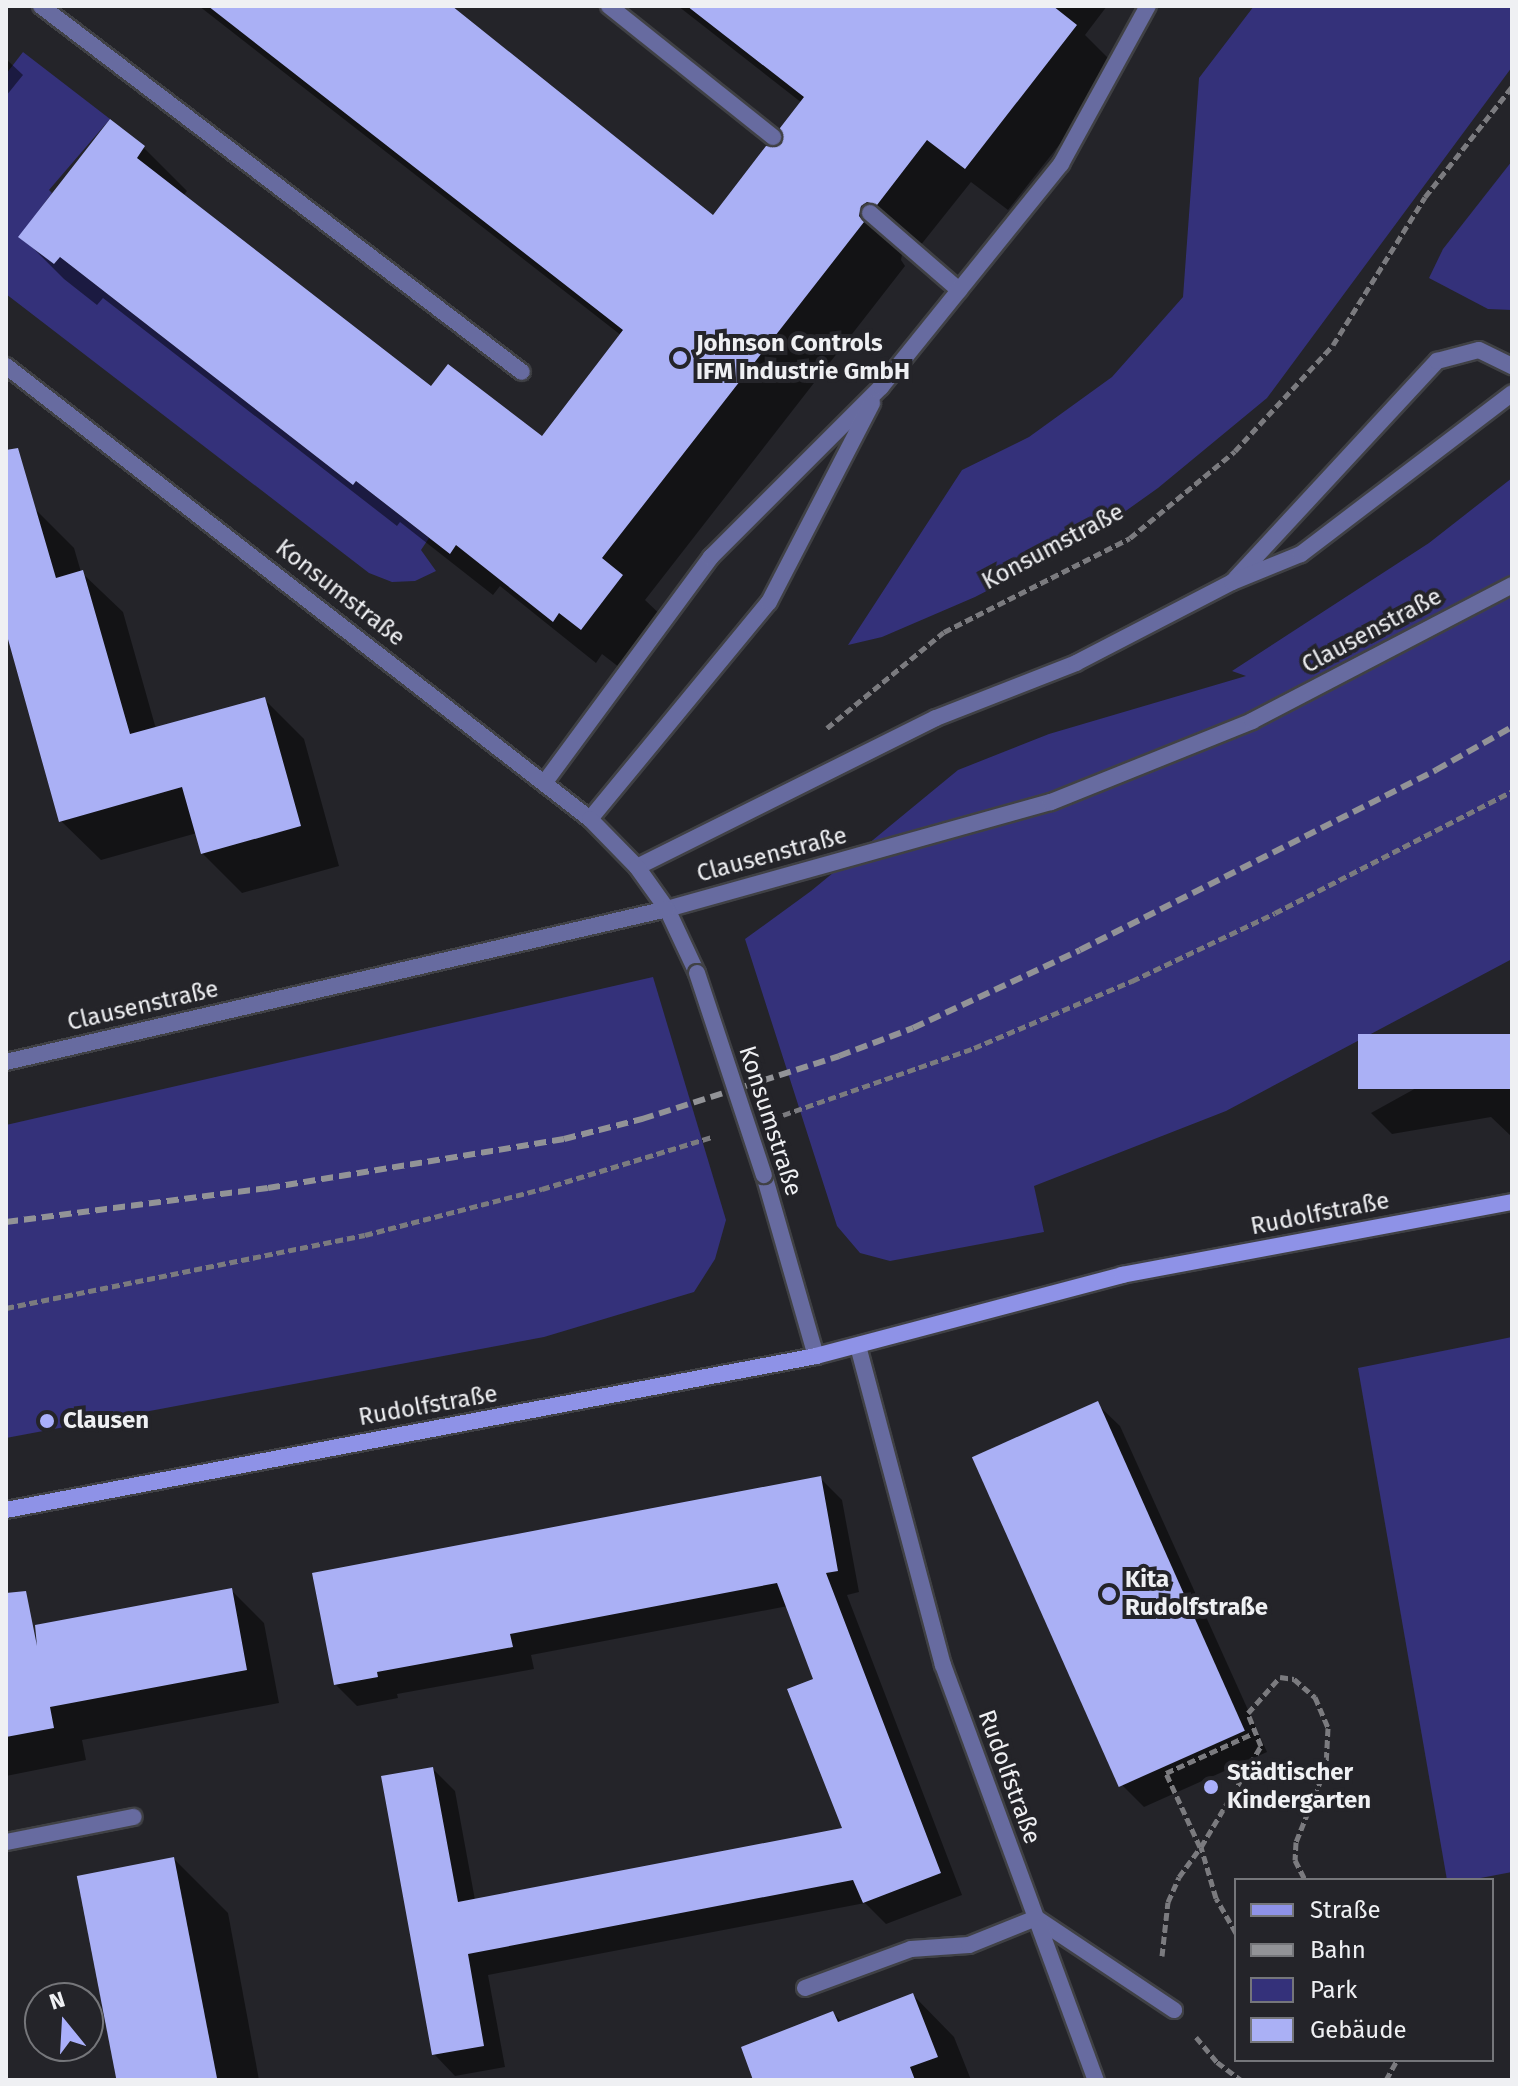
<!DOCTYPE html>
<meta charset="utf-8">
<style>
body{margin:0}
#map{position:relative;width:1518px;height:2086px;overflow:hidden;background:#242429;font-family:"Fira Sans",sans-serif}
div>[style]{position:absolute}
.green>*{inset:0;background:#34317a}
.shadow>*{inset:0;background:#0007}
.building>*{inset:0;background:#aab0f5;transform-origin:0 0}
.path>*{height:5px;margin-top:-2.5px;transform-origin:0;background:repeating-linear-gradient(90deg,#7b7b7f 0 8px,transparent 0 12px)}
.roads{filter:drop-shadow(2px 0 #404145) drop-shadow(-2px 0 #404145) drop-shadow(0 2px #404145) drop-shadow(0 -2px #404145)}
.lane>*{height:16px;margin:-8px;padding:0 8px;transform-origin:8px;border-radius:8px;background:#676ba0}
.street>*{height:16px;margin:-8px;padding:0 8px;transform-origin:8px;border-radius:8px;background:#676ba0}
.secondary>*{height:16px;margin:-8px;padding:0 8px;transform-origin:8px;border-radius:8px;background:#8e92e7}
.rail>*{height:6px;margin-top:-3px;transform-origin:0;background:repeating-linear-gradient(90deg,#929397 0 12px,transparent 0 18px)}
.bridges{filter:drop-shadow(2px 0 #404145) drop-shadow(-2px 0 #404145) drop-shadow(0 2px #404145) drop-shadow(0 -2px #404145)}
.street-bridge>*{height:16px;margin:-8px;padding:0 8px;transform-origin:8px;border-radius:8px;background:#676ba0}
.dots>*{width:22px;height:22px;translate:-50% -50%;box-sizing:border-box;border:4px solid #242429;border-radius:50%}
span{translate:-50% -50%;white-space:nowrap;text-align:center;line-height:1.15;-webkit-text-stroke:8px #242429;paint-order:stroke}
.poi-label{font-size:24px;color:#eff0f3;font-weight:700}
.left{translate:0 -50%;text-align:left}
.street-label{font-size:24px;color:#eff0f3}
.frame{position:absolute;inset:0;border:8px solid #eff0f3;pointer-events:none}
.legend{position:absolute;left:1234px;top:1878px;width:260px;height:184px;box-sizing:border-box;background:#242429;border:2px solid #75767a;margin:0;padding:10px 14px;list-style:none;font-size:24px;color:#eff0f3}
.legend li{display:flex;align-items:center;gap:16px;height:40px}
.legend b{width:40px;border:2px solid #75767a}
.north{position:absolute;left:24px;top:1982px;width:80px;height:80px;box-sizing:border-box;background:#242429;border:2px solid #75767a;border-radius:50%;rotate:342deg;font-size:22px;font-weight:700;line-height:32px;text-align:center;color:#eff0f3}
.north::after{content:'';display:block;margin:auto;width:28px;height:36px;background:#aab0fb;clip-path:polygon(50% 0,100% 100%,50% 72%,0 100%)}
</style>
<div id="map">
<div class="green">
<div style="clip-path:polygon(1254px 6px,1512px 6px,1512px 67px,1267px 398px,1158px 488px,1085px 540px,975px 597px,882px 637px,848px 645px,962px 470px,1029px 437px,1112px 377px,1183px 297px,1199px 78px)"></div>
<div style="clip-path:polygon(23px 52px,110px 119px,49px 190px,52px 193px,19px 237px,54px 264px,60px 257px,353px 485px,356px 481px,429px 538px,421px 550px,436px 571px,415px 581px,392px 582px,369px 573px,6px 294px,6px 74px)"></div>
<div style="clip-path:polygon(1512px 161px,1512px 310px,1488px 309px,1429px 278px,1443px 249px)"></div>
<div style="clip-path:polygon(1512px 478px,1512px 959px,1226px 1111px,1034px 1186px,1044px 1232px,890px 1261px,860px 1253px,837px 1226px,745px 939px,811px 891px,958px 770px,1049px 734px,1246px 676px,1232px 671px,1429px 543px)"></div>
<div style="clip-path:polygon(653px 977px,726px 1220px,715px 1259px,694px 1292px,544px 1337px,6px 1438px,6px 1125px)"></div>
<div style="clip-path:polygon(1512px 1337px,1512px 1872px,1470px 1880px,1447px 1880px,1358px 1368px)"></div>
</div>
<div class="shadow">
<div style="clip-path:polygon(199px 6px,449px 6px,713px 218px,784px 144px,802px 103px,678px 6px,1107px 6px,1085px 35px,1119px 69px,1008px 210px,971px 182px,920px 246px,903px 249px,901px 260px,905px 266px,645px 600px,665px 619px,624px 671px,602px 654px,596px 663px,500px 586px,493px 595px,400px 522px,397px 526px,103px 298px,97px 305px,64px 279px,21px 236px,110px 122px,144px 148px,187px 191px,183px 196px,431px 389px,542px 439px,622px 336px)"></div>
<div style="clip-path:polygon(6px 59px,23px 75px,6px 96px)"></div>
<div style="clip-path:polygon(34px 508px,74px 548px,81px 572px,123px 612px,156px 729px,264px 699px,304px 739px,339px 866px,242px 893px,202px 853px,197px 833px,101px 860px,61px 821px,6px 624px,6px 516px)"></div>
<div style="clip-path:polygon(1512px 1035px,1512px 1137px,1491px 1117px,1392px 1134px,1371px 1113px)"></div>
<div style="clip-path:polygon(1097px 1404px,1120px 1426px,1267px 1752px,1144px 1807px,1122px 1785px)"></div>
<div style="clip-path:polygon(820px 1478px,842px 1500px,859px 1592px,847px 1595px,962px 1895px,886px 1924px,865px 1903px,488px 1975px,505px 2067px,455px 2076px,434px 2054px,433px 1769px,455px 1791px,475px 1900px,844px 1829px,816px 1680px,788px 1606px,531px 1655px,534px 1669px,397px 1694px,398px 1698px,357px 1706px,335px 1684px)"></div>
<div style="clip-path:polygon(231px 1590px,264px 1623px,279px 1703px,82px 1740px,86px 1760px,6px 1776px,6px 1654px,41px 1648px)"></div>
<div style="clip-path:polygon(174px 1859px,228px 1913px,259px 2080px,116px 2080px)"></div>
<div style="clip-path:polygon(913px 1995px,954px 2037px,971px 2080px,755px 2080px,833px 2013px,842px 2022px)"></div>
</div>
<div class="building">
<div style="clip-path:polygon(208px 6px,452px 6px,713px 215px,766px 146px,776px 147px,782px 143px,780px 128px,804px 97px,687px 6px,1053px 6px,1077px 25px,965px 169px,927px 140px,877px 205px,867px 202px,861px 206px,859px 216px,864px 222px,602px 558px,623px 575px,581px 630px,559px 613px,553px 622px,456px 545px,450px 554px,356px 481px,353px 485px,60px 257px,54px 264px,18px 237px,110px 119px,145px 146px,137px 158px,431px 386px,448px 364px,542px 436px,623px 330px)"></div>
<div style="clip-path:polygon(18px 448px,56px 578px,83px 570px,130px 734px,265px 697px,301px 826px,201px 854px,182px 787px,59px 822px,6px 632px,6px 450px)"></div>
<div style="left:1512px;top:1034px;width:55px;height:154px;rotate:90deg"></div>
<div style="left:1098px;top:1401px;width:361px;height:138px;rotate:66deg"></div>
<div style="clip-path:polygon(821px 1476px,838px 1571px,826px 1573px,941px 1873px,863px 1903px,853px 1880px,468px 1954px,484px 2046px,432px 2055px,381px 1776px,433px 1767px,458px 1902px,842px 1828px,787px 1689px,813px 1679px,777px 1583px,510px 1634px,513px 1647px,377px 1672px,378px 1677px,334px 1685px,312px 1573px)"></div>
<div style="clip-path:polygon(232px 1588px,247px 1670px,50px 1707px,54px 1728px,6px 1737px,6px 1593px,26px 1591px,37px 1646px,35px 1625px)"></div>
<div style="left:174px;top:1857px;width:227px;height:99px;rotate:79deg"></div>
<div style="clip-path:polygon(913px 1993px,938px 2057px,910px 2067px,915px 2080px,753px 2080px,741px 2047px,833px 2011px,838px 2022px)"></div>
</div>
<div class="path">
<div style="left:827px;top:728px;width:151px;rotate:-39.4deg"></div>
<div style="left:944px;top:632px;width:208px;rotate:-26.8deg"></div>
<div style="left:1130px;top:538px;width:136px;rotate:-39.6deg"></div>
<div style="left:1235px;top:451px;width:144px;rotate:-47.2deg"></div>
<div style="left:1333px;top:345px;width:174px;rotate:-58.1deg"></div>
<div style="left:1425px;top:197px;width:140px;rotate:-51.7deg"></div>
<div style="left:783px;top:1115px;width:202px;rotate:-19.3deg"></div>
<div style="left:974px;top:1048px;width:172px;rotate:-23deg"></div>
<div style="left:1132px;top:981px;width:158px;rotate:-25.4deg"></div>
<div style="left:1275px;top:913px;width:267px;rotate:-27.2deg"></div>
<div style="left:6px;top:1308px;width:366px;rotate:-11.5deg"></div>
<div style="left:365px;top:1235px;width:183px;rotate:-14.6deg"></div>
<div style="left:542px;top:1189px;width:178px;rotate:-17deg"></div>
<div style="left:1200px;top:1847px;width:81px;rotate:-114.7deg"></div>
<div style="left:1166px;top:1773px;width:99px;rotate:-24.5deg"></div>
<div style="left:1236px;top:1933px;width:40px;rotate:-119.7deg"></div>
<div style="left:1216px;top:1898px;width:53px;rotate:-106.4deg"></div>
<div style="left:1201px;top:1847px;width:117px;rotate:-59.3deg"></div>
<div style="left:1261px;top:1746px;width:35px;rotate:-112deg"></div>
<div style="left:1248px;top:1713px;width:48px;rotate:-48.4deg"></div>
<div style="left:1280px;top:1677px;width:14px;rotate:8deg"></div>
<div style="left:1294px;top:1679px;width:28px;rotate:41deg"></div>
<div style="left:1315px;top:1697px;width:34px;rotate:67deg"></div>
<div style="left:1328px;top:1728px;width:39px;rotate:93deg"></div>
<div style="left:1326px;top:1767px;width:81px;rotate:111.8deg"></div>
<div style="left:1296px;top:1842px;width:18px;rotate:93deg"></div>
<div style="left:1295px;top:1860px;width:22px;rotate:63deg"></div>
<div style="left:1162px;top:1956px;width:54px;rotate:-83.7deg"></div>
<div style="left:1168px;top:1902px;width:27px;rotate:-66deg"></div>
<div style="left:1179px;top:1877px;width:37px;rotate:-54deg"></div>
<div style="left:1196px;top:2037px;width:33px;rotate:50deg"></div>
<div style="left:1217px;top:2062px;width:30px;rotate:37deg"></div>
<div style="left:1386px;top:2080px;width:23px;rotate:-61deg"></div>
</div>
<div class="roads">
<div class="lane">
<div style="left:41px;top:6px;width:604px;rotate:37.27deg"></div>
<div style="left:609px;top:6px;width:210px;rotate:38.6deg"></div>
<div style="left:870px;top:213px;width:118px;rotate:40.9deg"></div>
<div style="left:1236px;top:578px;width:296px;rotate:-47.2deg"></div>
<div style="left:1437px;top:361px;width:43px;rotate:-14.7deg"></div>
<div style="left:1479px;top:350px;width:37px;rotate:26deg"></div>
<div style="left:545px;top:782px;width:280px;rotate:-53.6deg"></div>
<div style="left:711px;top:557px;width:240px;rotate:-45deg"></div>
<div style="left:881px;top:387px;width:287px;rotate:-51.1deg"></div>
<div style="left:1061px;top:164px;width:180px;rotate:-61.2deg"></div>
<div style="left:590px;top:819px;width:281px;rotate:-50.5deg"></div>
<div style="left:769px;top:602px;width:224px;rotate:-62.6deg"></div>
<div style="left:637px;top:867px;width:334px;rotate:-26.5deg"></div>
<div style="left:936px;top:718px;width:150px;rotate:-21.4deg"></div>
<div style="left:1076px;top:663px;width:176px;rotate:-27.4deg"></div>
<div style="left:1232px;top:582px;width:74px;rotate:-22.1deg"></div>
<div style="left:1301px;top:554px;width:265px;rotate:-37.3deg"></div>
<div style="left:667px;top:909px;width:399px;rotate:-15.6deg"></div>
<div style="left:1051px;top:802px;width:217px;rotate:-21.9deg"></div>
<div style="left:1252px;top:721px;width:293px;rotate:-27.6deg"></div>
<div style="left:6px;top:1842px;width:130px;rotate:-11.1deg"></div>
<div style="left:805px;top:1988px;width:113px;rotate:-20.2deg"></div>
<div style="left:911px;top:1949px;width:58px;rotate:-3.9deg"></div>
<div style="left:969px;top:1945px;width:72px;rotate:-21.9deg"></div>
<div style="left:1036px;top:1918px;width:166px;rotate:33.7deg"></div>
</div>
<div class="street">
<div style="left:6px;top:366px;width:739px;rotate:37.8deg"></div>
<div style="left:590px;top:819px;width:67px;rotate:45.6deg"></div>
<div style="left:637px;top:867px;width:52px;rotate:54.5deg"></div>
<div style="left:667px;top:909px;width:71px;rotate:64.9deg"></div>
<div style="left:6px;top:1062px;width:678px;rotate:-13.03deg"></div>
<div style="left:764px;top:1175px;width:188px;rotate:74deg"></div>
<div style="left:858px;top:1346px;width:330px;rotate:75.1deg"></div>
<div style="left:943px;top:1665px;width:442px;rotate:69.8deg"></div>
</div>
<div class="secondary">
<div style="left:6px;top:1510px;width:825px;rotate:-10.76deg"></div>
<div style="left:816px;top:1356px;width:317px;rotate:-14.8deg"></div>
<div style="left:1122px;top:1275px;width:397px;rotate:-10.6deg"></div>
</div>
</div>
<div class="rail">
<div style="left:6px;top:1222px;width:264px;rotate:-7.4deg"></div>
<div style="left:268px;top:1188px;width:300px;rotate:-9.4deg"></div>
<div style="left:564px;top:1139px;width:81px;rotate:-14.4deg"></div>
<div style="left:642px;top:1119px;width:207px;rotate:-17.7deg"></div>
<div style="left:839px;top:1056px;width:79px;rotate:-20.7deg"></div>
<div style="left:913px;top:1028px;width:184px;rotate:-25deg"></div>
<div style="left:1080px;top:950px;width:399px;rotate:-26.8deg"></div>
<div style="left:1436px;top:770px;width:87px;rotate:-29.5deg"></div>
</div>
<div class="bridges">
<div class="street-bridge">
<div style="left:697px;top:973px;width:213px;rotate:71.7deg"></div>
</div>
</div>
<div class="dots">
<div style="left:680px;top:358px;background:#aab0fb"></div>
<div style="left:47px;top:1421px;background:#aab0fb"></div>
<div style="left:1109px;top:1594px;background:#aab0fb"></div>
<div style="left:1211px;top:1787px;background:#aab0fb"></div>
</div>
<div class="poi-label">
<span class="left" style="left:696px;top:358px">Johnson Controls<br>IFM Industrie GmbH</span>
<span class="left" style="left:63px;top:1421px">Clausen</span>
<span class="left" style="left:1125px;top:1594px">Kita<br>Rudolfstraße</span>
<span class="left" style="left:1227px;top:1787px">Städtischer<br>Kindergarten</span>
</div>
<div class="street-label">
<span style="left:1053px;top:547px;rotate:-28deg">Konsumstraße</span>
<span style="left:340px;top:593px;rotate:38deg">Konsumstraße</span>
<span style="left:1372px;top:631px;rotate:-28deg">Clausenstraße</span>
<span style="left:772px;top:855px;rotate:-15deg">Clausenstraße</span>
<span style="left:143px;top:1006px;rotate:-13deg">Clausenstraße</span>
<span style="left:770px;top:1121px;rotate:72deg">Konsumstraße</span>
<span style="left:1320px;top:1214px;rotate:-11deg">Rudolfstraße</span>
<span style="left:428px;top:1406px;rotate:-10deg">Rudolfstraße</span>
<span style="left:1009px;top:1777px;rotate:70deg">Rudolfstraße</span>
</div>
<div class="frame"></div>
<ul class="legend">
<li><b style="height:10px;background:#8e92e7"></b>Straße</li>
<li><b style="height:10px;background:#929397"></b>Bahn</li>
<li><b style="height:22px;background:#34317a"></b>Park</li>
<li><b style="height:22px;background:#aab0f5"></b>Gebäude</li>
</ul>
<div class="north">N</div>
</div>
